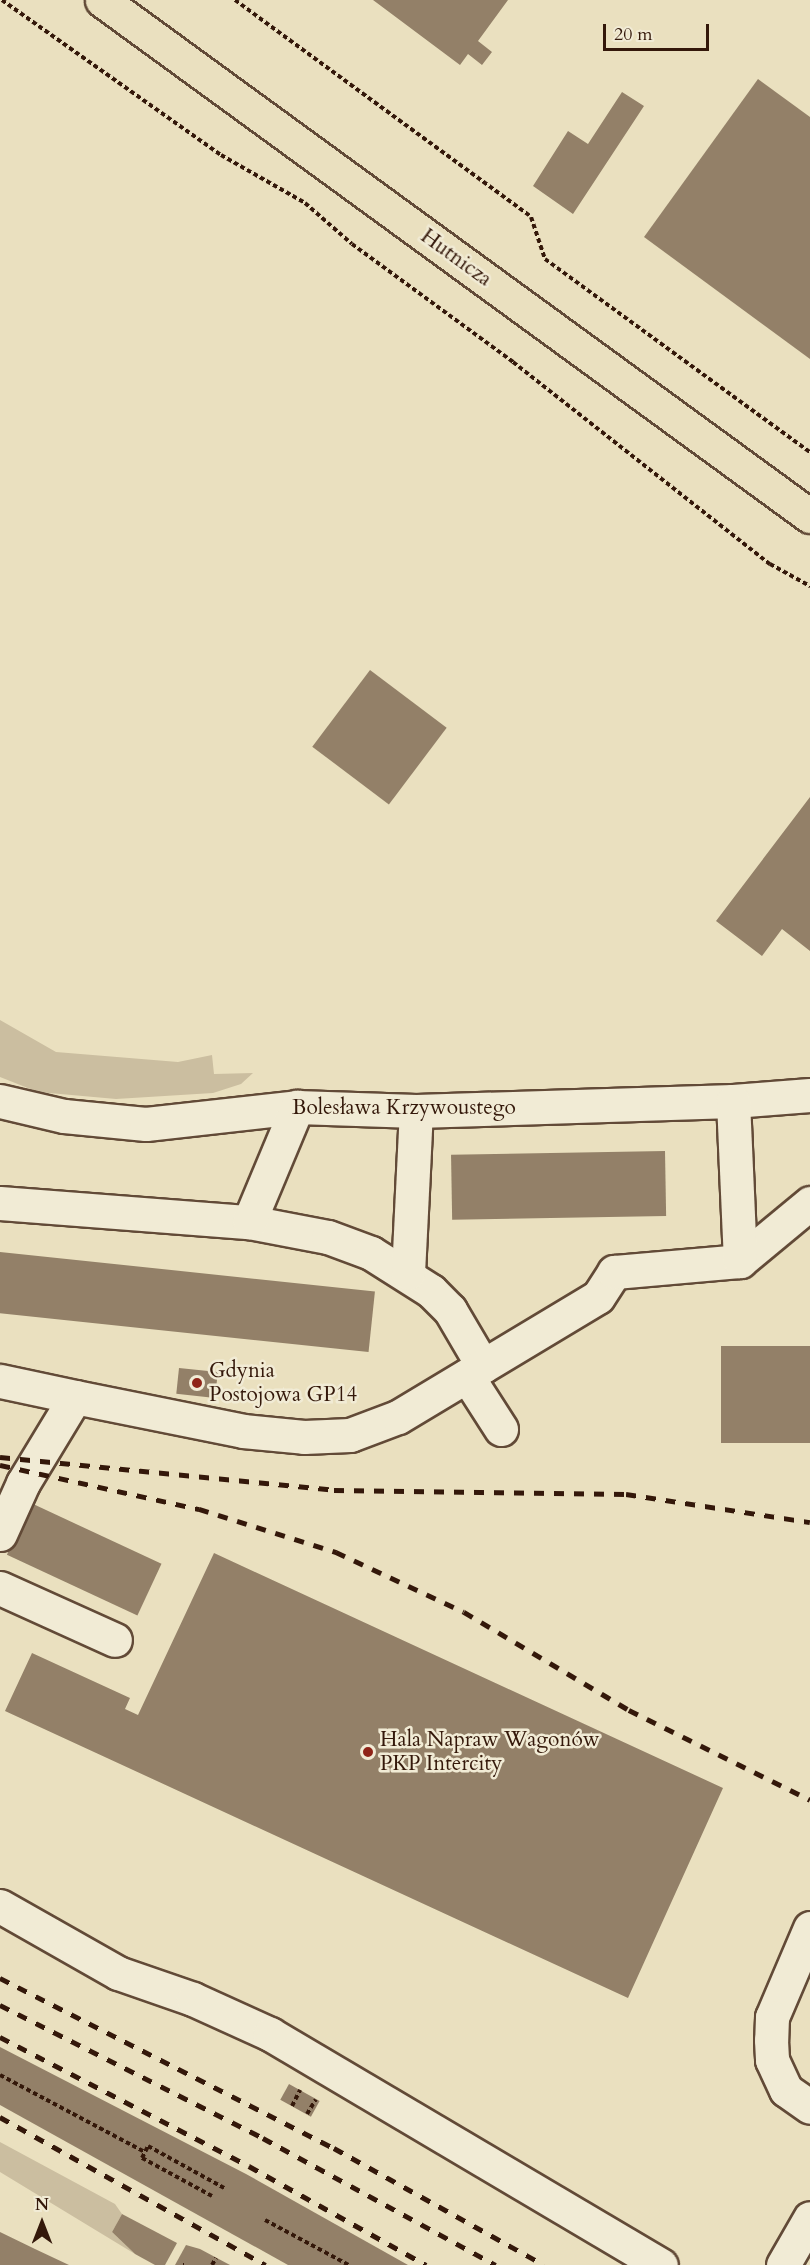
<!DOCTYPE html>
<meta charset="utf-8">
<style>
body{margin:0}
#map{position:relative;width:810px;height:2265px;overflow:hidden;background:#eae0bf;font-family:Cardo,serif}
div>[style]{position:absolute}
.green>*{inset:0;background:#cbbea0}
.building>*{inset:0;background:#938068;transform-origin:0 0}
.path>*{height:4px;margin-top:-2px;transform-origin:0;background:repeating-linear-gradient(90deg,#34180a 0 4.5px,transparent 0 7.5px)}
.roads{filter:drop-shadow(2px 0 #624a37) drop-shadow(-2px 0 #624a37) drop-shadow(0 2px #624a37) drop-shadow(0 -2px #624a37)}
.minor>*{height:33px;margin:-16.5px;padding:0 16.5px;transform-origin:16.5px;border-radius:16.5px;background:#f1ebd5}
.major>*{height:33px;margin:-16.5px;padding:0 16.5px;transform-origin:16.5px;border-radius:16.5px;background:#eae0bf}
.rail>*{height:4.5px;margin-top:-2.25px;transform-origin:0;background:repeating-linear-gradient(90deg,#34180a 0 10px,transparent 0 20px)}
.dots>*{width:16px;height:16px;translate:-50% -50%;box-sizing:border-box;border:3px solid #f1ebd5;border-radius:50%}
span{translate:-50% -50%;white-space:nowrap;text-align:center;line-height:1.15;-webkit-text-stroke:5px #f1ebd5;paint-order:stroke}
.street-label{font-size:21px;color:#34180a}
.poi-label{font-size:21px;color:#34180a}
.left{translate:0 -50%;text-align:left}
.north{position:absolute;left:12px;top:2193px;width:60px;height:60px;-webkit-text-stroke:4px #f1ebd5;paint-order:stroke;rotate:0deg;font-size:16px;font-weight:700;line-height:24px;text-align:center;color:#34180a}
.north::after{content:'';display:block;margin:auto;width:21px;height:27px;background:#34180a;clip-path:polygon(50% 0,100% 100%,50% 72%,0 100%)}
.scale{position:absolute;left:603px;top:24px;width:106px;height:27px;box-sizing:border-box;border:3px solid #34180a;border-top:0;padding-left:8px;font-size:18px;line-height:21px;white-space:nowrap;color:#34180a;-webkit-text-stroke:4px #f1ebd5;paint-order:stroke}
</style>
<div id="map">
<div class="green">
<div style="clip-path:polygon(0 1020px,56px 1052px,178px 1062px,212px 1055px,214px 1074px,253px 1073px,241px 1084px,213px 1093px,116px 1099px,38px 1092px,0 1077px)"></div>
<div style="clip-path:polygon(0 2142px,115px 2204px,122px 2214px,112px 2232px,135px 2254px,0 2172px)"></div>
</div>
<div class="building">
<div style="clip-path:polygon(373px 0,508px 0,478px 41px,492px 52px,482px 65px,468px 54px,460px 65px)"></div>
<div style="clip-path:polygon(758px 79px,810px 117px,810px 359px,644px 237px)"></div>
<div style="clip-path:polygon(622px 92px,644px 106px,573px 214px,533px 186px,568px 131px,588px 144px)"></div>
<div style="left:370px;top:670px;width:96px;height:96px;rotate:37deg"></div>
<div style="clip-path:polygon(810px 797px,810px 951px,782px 929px,762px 956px,716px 921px)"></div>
<div style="left:665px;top:1151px;width:65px;height:214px;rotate:89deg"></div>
<div style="left:0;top:1252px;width:377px;height:61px;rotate:6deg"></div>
<div style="left:810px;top:1346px;width:97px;height:89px;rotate:90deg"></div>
<div style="left:179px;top:1368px;width:39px;height:26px;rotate:6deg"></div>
<div style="left:31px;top:1503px;width:144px;height:57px;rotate:25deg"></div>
<div style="clip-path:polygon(214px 1553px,723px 1788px,628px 1998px,5px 1711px,32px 1653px,130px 1698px,125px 1709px,138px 1715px)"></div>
<div style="clip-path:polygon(0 2047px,246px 2174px,408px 2265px,288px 2265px,0 2105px)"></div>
<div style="left:289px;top:2084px;width:35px;height:18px;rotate:29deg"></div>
<div style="clip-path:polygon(122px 2214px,177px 2243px,165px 2265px,155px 2265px,135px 2254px,112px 2232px)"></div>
<div style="clip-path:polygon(0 2232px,35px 2249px,69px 2265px,0 2265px)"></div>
<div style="clip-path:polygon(186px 2245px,200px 2249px,230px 2265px,175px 2265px)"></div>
</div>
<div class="path">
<div style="left:2px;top:0;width:268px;rotate:35.3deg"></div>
<div style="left:221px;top:155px;width:97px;rotate:29.7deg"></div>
<div style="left:305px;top:203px;width:62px;rotate:41.1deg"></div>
<div style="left:352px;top:244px;width:200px;rotate:36.2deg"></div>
<div style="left:513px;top:362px;width:327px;rotate:38.2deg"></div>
<div style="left:770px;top:564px;width:46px;rotate:28.8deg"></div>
<div style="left:235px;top:0;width:367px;rotate:36.2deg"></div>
<div style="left:531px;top:217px;width:44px;rotate:71.6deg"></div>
<div style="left:545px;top:259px;width:328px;rotate:36.1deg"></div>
<div style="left:0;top:2075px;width:164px;rotate:28deg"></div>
<div style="left:292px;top:2106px;width:18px;rotate:-63deg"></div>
<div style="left:307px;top:2114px;width:17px;rotate:-59deg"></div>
<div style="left:212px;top:2196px;width:80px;rotate:-151.5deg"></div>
<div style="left:142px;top:2158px;width:13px;rotate:-63deg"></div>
<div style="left:148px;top:2146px;width:87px;rotate:28.9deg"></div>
<div style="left:265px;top:2220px;width:95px;rotate:28.2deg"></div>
<div style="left:183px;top:2265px;width:1px"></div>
<div style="left:212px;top:2265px;width:8px;rotate:-60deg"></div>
</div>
<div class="roads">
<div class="minor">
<div style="left:0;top:1101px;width:66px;rotate:13.2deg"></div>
<div style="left:64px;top:1116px;width:82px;rotate:5.6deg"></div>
<div style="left:146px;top:1124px;width:152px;rotate:-6.4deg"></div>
<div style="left:297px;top:1107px;width:119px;rotate:1.9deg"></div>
<div style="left:416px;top:1111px;width:317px;rotate:-1.8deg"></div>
<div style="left:733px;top:1101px;width:77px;rotate:-4.5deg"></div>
<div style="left:0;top:1203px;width:250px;rotate:4.4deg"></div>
<div style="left:249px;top:1222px;width:80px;rotate:10.8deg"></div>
<div style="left:328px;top:1237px;width:46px;rotate:20.4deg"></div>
<div style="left:371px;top:1253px;width:71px;rotate:32.3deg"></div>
<div style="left:431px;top:1291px;width:27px;rotate:45deg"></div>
<div style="left:450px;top:1310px;width:65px;rotate:59.5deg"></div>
<div style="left:249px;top:1222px;width:125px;rotate:-67.3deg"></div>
<div style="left:740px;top:1261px;width:91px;rotate:-39.6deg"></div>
<div style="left:408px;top:1273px;width:162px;rotate:-87.2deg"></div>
<div style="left:467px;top:1376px;width:63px;rotate:57.3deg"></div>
<div style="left:0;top:1381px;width:77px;rotate:12deg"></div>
<div style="left:0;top:1534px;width:56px;rotate:-65.7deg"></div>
<div style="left:23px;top:1483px;width:100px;rotate:-58.8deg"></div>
<div style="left:75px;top:1397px;width:171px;rotate:11.4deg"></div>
<div style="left:243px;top:1431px;width:61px;rotate:5.6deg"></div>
<div style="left:304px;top:1437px;width:46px;rotate:-2.5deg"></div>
<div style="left:350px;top:1435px;width:51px;rotate:-20.6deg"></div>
<div style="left:398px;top:1417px;width:233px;rotate:-31deg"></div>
<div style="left:598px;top:1297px;width:30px;rotate:-57deg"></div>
<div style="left:614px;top:1272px;width:126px;rotate:-5deg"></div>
<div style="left:740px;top:1261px;width:160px;rotate:-92.5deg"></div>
<div style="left:0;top:1588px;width:126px;rotate:24.3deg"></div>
<div style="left:0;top:1906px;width:136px;rotate:29.6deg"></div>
<div style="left:118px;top:1973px;width:79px;rotate:19.1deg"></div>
<div style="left:193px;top:1999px;width:85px;rotate:24.4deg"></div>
<div style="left:270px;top:2034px;width:454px;rotate:30.6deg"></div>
<div style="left:810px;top:1928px;width:97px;rotate:113.1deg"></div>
<div style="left:772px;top:2017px;width:23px;rotate:92deg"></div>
<div style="left:771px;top:2040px;width:20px;rotate:87deg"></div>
<div style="left:772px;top:2060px;width:33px;rotate:65deg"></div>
<div style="left:786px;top:2090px;width:29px;rotate:35deg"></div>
<div style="left:783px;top:2265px;width:54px;rotate:-60.1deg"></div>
</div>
<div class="major">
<div style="left:102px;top:0;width:876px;rotate:36.09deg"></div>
</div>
</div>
<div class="rail">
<div style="left:0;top:1457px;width:336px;rotate:5.6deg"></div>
<div style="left:334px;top:1490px;width:292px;rotate:0.8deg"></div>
<div style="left:626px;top:1494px;width:186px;rotate:8.7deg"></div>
<div style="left:0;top:1465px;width:204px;rotate:12.5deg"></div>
<div style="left:199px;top:1509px;width:144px;rotate:17.4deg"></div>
<div style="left:336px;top:1552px;width:141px;rotate:25.1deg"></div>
<div style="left:464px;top:1612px;width:192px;rotate:30.7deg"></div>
<div style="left:629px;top:1710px;width:202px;rotate:26.4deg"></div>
<div style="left:0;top:1978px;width:375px;rotate:27deg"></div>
<div style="left:334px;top:2148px;width:240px;rotate:29.1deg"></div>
<div style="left:0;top:2005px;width:295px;rotate:26.8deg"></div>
<div style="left:263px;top:2138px;width:265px;rotate:28.6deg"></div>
<div style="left:0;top:2037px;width:280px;rotate:27.4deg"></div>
<div style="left:249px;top:2166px;width:203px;rotate:29.2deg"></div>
<div style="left:0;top:2117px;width:304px;rotate:29.1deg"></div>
</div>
<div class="dots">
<div style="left:197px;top:1383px;background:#8f2418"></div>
<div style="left:368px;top:1752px;background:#8f2418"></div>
</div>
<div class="street-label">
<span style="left:456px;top:258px;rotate:36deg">Hutnicza</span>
<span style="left:404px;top:1108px">Bolesława Krzywoustego</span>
</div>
<div class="poi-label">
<span class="left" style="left:209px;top:1383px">Gdynia<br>Postojowa GP14</span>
<span class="left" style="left:380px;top:1752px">Hala Napraw Wagonów<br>PKP Intercity</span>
</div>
<div class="north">N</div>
<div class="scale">20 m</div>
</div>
